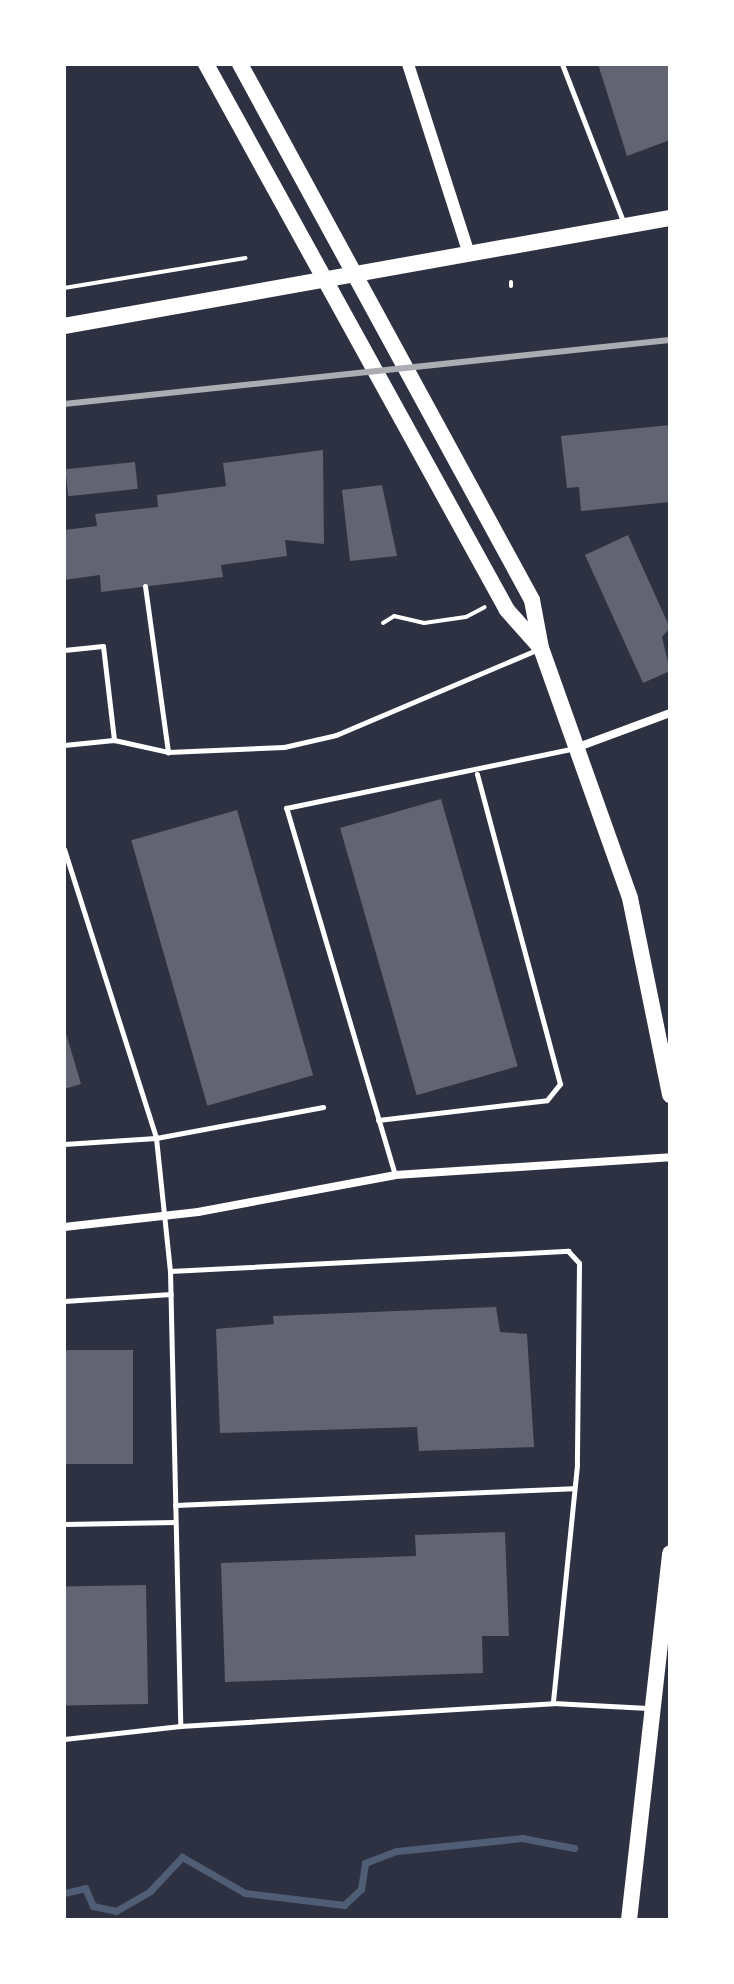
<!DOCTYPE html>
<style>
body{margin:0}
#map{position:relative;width:734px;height:1984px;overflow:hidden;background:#2d3142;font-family:"Sofia Sans Condensed",sans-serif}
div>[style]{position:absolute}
.stream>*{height:7px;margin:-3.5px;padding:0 3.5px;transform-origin:3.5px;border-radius:3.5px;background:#4f5d75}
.building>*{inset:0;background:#626471;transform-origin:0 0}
.path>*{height:4px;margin:-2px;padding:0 2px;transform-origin:2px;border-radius:2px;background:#fff}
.service>*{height:5px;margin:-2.5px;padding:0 2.5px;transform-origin:2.5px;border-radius:2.5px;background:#fff}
.minor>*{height:8px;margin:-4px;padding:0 4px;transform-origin:4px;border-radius:4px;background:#fff}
.tertiary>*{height:12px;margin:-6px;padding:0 6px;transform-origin:6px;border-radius:6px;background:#fff}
.primary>*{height:16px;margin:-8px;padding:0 8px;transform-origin:8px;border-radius:8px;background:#fff}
.rail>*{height:6px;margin:-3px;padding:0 3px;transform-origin:3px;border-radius:3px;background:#abadb3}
span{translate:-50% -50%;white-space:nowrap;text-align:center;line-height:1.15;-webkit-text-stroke:6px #fff;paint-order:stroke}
.frame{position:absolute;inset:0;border:66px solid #fff;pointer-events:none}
</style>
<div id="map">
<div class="stream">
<div style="left:64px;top:1893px;width:22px;rotate:-13deg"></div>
<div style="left:85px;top:1888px;width:20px;rotate:66deg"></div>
<div style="left:93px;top:1906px;width:24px;rotate:12deg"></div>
<div style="left:116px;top:1911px;width:39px;rotate:-30deg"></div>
<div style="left:150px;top:1891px;width:47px;rotate:-46.7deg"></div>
<div style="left:182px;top:1857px;width:73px;rotate:29.7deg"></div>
<div style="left:245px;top:1893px;width:100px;rotate:6.9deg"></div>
<div style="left:344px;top:1905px;width:23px;rotate:-43deg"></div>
<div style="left:361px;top:1889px;width:26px;rotate:-81deg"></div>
<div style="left:365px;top:1863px;width:34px;rotate:-21deg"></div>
<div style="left:397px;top:1851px;width:126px;rotate:-5.9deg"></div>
<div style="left:522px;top:1838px;width:53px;rotate:10.9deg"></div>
</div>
<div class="building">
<div style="clip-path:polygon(598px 64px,670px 64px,670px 140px,627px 156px)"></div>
<div style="clip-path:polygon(670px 425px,670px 502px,581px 511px,579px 487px,567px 488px,561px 436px)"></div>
<div style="clip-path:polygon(323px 450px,324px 544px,285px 540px,287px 556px,221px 565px,223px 577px,101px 592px,100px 575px,64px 580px,64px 530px,97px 526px,95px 514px,158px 507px,157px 495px,226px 486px,223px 463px)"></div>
<div style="left:135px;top:462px;width:27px;height:70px;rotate:84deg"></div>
<div style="clip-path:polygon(382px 485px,397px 556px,350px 561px,342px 490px)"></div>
<div style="clip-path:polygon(628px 535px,670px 628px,662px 637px,670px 671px,643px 683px,585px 555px)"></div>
<div style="left:441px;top:799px;width:278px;height:105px;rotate:74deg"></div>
<div style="left:237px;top:810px;width:276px;height:110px;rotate:74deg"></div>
<div style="clip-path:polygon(64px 1027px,81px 1084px,64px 1089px)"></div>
<div style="clip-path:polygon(496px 1307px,500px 1332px,527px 1334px,534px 1447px,419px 1451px,417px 1427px,220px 1433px,216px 1329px,274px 1324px,273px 1316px)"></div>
<div style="left:64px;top:1350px;width:69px;height:114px"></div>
<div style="clip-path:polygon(505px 1532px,509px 1636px,482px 1636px,483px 1673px,225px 1682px,221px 1563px,416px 1556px,415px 1535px)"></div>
<div style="left:146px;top:1585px;width:119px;height:82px;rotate:89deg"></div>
</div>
<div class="path">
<div style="left:511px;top:282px;width:4px;rotate:90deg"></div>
<div style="left:64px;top:288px;width:184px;rotate:-9.4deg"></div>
<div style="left:383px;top:623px;width:13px;rotate:-32deg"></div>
<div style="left:394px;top:616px;width:31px;rotate:13deg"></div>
<div style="left:424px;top:623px;width:42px;rotate:-8.1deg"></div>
<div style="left:466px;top:617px;width:21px;rotate:-28deg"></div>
</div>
<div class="service">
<div style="left:562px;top:64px;width:168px;rotate:68.8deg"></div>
<div style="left:145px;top:586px;width:168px;rotate:82.1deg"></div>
<div style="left:64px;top:650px;width:39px;rotate:-6deg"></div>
<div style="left:103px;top:646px;width:95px;rotate:83.3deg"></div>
<div style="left:64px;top:745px;width:50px;rotate:-5.7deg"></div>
<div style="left:114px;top:740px;width:55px;rotate:12.5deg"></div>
<div style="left:168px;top:752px;width:116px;rotate:-2.5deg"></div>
<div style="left:284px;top:747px;width:53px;rotate:-13deg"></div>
<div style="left:336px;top:735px;width:217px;rotate:-23deg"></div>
<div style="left:64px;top:849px;width:303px;rotate:72.3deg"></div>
<div style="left:156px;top:1138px;width:134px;rotate:84deg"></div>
<div style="left:170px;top:1271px;width:399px;rotate:-2.9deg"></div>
<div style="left:568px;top:1251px;width:16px;rotate:47deg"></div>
<div style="left:579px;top:1263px;width:202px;rotate:90.6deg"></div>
<div style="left:577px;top:1465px;width:239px;rotate:95.8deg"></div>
<div style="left:553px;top:1703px;width:95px;rotate:3deg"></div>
<div style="left:378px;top:1120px;width:170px;rotate:-6.7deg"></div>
<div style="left:547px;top:1100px;width:21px;rotate:-51deg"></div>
<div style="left:560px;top:1084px;width:321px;rotate:-105deg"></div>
<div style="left:64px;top:1144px;width:92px;rotate:-3.7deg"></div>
<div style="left:156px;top:1138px;width:170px;rotate:-10.5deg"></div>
<div style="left:395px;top:1175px;width:383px;rotate:-106.5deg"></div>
<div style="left:286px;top:808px;width:292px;rotate:-11.7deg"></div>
<div style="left:170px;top:1271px;width:455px;rotate:88.7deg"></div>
<div style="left:180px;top:1726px;width:374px;rotate:-3.5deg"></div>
<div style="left:64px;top:1301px;width:107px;rotate:-3.7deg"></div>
<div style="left:175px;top:1505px;width:398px;rotate:-2.4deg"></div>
<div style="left:64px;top:1524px;width:111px;rotate:-1deg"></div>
<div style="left:64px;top:1739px;width:117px;rotate:-6.4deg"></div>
</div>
<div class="minor">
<div style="left:581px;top:746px;width:95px;rotate:-20.3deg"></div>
<div style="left:64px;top:1227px;width:135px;rotate:-6.4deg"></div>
<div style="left:198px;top:1212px;width:200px;rotate:-10.6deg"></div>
<div style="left:395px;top:1175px;width:276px;rotate:-3.7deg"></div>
</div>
<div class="tertiary">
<div style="left:408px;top:64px;width:200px;rotate:72.2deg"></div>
</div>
<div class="primary">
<div style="left:206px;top:64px;width:623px;rotate:61.13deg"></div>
<div style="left:507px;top:610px;width:50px;rotate:48.3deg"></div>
<div style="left:240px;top:64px;width:610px;rotate:61.42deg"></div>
<div style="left:532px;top:600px;width:49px;rotate:79.4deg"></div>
<div style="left:541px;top:648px;width:265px;rotate:70.4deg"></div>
<div style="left:630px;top:898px;width:201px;rotate:78.5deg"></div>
<div style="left:64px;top:326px;width:616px;rotate:-10.11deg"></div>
<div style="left:629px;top:1920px;width:369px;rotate:-83.6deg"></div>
</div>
<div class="rail">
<div style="left:64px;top:404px;width:609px;rotate:-6.03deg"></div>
</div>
<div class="frame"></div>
</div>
